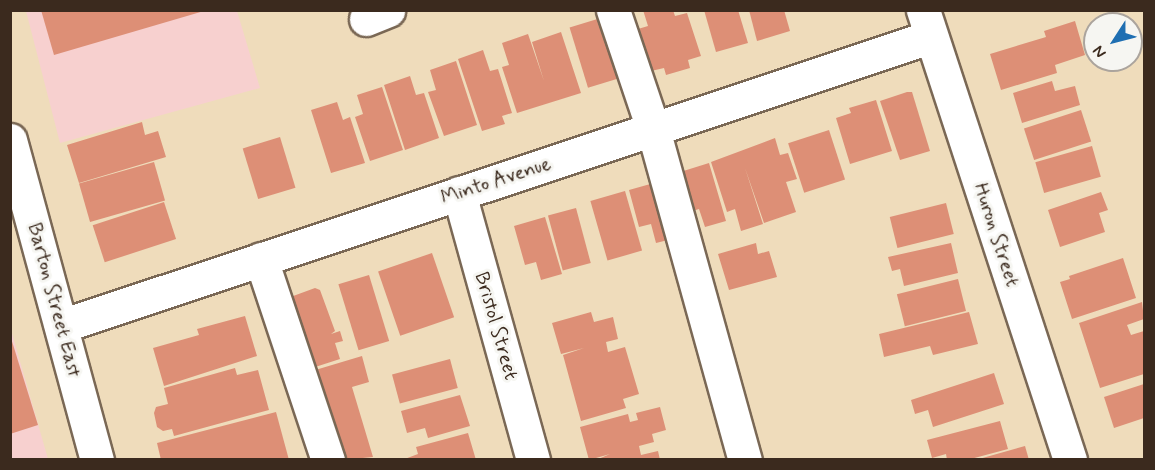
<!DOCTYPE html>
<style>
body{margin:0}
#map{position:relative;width:1155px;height:470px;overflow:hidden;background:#efdcbb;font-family:Mynerve,sans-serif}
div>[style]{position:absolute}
.built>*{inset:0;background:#f7d0cf}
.building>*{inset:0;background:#dd8f76;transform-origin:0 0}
.roads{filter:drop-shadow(2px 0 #7a6855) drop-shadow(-2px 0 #7a6855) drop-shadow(0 2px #7a6855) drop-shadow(0 -2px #7a6855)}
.minor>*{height:33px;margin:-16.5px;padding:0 16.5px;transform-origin:16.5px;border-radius:16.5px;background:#fff}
.major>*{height:33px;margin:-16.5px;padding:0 16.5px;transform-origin:16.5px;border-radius:16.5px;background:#fff}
span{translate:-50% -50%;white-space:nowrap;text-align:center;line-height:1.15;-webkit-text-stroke:6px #f6f6f2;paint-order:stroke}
.street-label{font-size:20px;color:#3b2a1e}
.frame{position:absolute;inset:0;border:12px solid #3b2a1e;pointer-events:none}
.north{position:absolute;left:1083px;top:12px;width:60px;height:60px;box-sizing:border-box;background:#f6f6f2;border:2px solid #aba49d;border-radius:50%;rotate:234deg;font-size:16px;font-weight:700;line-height:24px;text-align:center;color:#3b2a1e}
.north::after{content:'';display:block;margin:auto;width:21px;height:27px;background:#1f6fb2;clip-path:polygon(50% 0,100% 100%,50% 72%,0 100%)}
</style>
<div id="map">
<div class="built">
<div style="clip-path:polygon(26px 11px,237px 11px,260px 88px,60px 143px)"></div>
<div style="clip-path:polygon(11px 330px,48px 459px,11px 459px)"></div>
</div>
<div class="building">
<div style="clip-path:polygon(41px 10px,204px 10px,204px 11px,54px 55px)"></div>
<div style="clip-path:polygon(643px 10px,673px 10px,675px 16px,687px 13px,701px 56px,688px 60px,690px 68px,666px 75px,664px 68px,651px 71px,638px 29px,648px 26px)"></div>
<div style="clip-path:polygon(704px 10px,738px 10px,748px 43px,716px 52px)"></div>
<div style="clip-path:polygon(749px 10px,784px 10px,790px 31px,757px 41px)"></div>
<div style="left:604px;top:17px;width:63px;height:36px;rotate:73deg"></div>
<div style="clip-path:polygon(1075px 21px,1085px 55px,1055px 65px,1057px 73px,1001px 90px,990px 54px,1046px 37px,1044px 31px)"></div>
<div style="clip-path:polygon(561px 32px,581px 93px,517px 113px,502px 67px,509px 65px,502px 43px,528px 34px,544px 81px,532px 42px)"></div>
<div style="clip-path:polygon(483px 50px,490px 71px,498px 69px,512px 113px,502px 116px,505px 124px,482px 131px,458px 59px)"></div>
<div style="clip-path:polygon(456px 61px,477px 125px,444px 136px,428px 92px,436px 90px,430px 70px)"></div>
<div style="clip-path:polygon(410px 76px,416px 95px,424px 93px,439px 138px,405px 150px,384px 85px)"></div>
<div style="clip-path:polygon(1052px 81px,1055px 91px,1075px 86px,1080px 105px,1022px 123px,1013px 93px)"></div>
<div style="clip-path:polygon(382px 87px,403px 150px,370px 161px,355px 117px,363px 114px,357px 95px)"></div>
<div style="clip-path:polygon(907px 92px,912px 92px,930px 151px,900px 160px,880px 101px)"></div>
<div style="clip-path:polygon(876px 100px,892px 151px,850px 164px,836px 118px,851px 113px,849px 108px)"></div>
<div style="clip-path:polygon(337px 102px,343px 120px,350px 117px,365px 163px,331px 173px,311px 110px)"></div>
<div style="left:1081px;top:110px;width:33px;height:60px;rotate:72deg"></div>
<div style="clip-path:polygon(142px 122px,145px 135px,158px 131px,166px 157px,79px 183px,67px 145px)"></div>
<div style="left:829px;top:130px;width:52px;height:43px;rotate:72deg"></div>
<div style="left:280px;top:137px;width:53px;height:39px;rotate:73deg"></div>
<div style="clip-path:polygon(775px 138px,780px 155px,788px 153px,797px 179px,786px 182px,796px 212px,764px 223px,745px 168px,763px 224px,741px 231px,735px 209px,727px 212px,711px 162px)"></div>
<div style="left:1092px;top:146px;width:32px;height:59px;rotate:74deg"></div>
<div style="left:154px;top:162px;width:40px;height:78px;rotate:74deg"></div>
<div style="clip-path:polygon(709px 163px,726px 221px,705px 227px,699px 209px,689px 212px,677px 173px)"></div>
<div style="clip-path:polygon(661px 181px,676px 238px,656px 243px,651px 224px,639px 227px,629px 190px)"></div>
<div style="left:625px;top:191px;width:62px;height:36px;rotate:74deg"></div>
<div style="clip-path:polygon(1101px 192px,1108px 210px,1099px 213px,1105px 232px,1060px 247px,1048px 210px)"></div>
<div style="left:164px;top:202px;width:39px;height:75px;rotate:72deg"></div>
<div style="left:946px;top:203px;width:32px;height:58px;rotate:76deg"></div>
<div style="left:576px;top:208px;width:57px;height:29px;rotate:75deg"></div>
<div style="clip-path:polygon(545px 217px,562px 274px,541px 280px,536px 262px,525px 265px,514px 226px)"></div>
<div style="clip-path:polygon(756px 243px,758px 254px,769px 251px,777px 277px,729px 290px,718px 254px)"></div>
<div style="clip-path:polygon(951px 243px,958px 273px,904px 286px,900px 269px,892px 271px,888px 257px)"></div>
<div style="left:432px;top:253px;width:68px;height:57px;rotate:71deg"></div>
<div style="clip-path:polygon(1123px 258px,1136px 298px,1072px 319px,1060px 282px,1070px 279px,1069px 276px)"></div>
<div style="left:369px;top:275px;width:69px;height:32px;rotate:73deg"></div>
<div style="left:958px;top:279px;width:33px;height:63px;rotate:76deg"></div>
<div style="clip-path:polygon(315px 288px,320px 290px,335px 331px,331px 334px,340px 331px,343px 341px,335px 343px,340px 359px,309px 369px,285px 299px)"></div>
<div style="clip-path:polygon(1142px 302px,1144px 319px,1127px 325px,1131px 335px,1144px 331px,1144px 374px,1100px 388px,1079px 323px)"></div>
<div style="clip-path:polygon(591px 312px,594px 322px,613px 317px,618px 339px,606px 342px,608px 352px,625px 347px,639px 394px,623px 399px,626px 408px,581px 421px,563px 355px,584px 348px,561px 354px,552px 323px)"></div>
<div style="clip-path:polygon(969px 312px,978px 344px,933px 355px,930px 346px,884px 357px,879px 334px)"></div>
<div style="clip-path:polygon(245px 316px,257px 356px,164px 386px,153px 348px,199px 335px,197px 329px)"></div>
<div style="clip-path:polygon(10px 335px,38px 425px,10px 434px)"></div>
<div style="clip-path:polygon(362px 356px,369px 382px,352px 387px,373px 457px,342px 460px,312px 371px)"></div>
<div style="left:450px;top:359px;width:30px;height:60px;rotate:75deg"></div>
<div style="clip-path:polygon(235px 368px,237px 375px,258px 370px,269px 410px,174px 436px,172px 429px,163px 431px,157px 427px,154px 413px,156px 407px,168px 404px,164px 388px)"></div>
<div style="clip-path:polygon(994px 373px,1004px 404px,933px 427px,928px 410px,915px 414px,911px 400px)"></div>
<div style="clip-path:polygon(1144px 384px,1144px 418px,1114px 428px,1104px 397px)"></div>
<div style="clip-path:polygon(460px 395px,470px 426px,428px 438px,425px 428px,407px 433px,401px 411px)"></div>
<div style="clip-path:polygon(660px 407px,666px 430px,652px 434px,654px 442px,639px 446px,641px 455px,658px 451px,660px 460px,596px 460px,610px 454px,589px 460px,580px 427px,628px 414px,630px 422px,638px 420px,636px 413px)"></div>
<div style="clip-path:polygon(276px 412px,289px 460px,161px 460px,157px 443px)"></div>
<div style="clip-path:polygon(1000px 421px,1008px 449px,967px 460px,947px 460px,946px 454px,932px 458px,927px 440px)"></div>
<div style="clip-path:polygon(468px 433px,476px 460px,402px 460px,418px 454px,416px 447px)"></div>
<div style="clip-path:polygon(1025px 446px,1029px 460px,979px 460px,979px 459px)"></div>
</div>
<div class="roads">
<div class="minor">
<div style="left:613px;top:10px;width:126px;rotate:71.4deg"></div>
<div style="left:653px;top:129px;width:344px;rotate:74.5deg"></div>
<div style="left:923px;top:10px;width:473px;rotate:71.9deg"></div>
<div style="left:366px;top:19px;width:24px;rotate:-22deg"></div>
<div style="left:459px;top:193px;width:277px;rotate:74.5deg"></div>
<div style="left:261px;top:259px;width:212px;rotate:71.6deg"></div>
<div style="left:61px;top:326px;width:916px;rotate:-18.4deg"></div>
</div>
<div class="major">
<div style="left:10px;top:140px;width:332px;rotate:74.8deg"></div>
</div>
</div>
<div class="street-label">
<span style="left:496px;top:181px;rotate:-18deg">Minto Avenue</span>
<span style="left:996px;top:235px;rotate:72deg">Huron Street</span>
<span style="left:54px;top:300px;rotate:75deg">Barton Street East</span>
<span style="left:496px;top:326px;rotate:74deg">Bristol Street</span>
</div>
<div class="frame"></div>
<div class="north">N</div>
</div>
